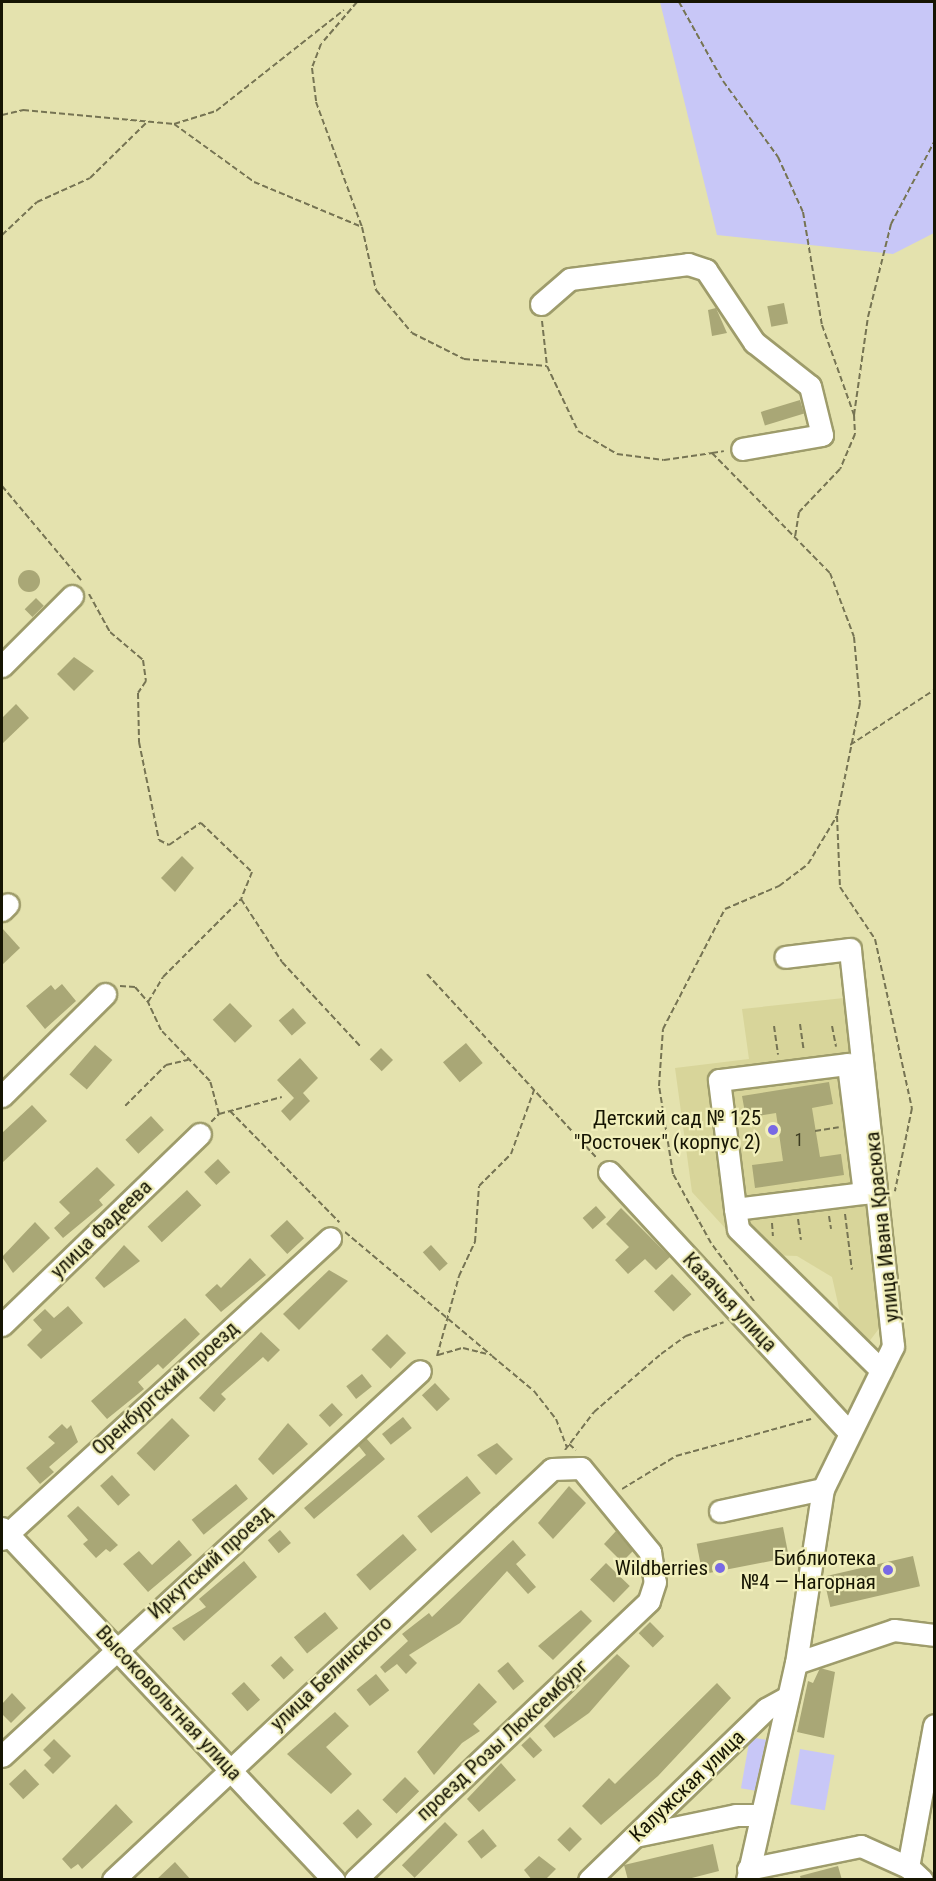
<!DOCTYPE html>
<meta charset="utf-8">
<style>
body{margin:0}
#map{position:relative;width:936px;height:1881px;overflow:hidden;background:#e4e2ae;font-family:"Roboto Condensed",sans-serif}
div>[style]{position:absolute}
.built>*{inset:0;background:#d8d59a}
.green>*{inset:0;background:#c8c7f7;transform-origin:0 0}
.building>*{inset:0;background:#a9a776;transform-origin:0 0}
.round{border-radius:50%}
.path>*{height:2px;margin-top:-1px;transform-origin:0;background:repeating-linear-gradient(90deg,#767453 0 6px,transparent 0 9px)}
.roads{filter:drop-shadow(2px 0 #9e9c6b) drop-shadow(-2px 0 #9e9c6b) drop-shadow(0 2px #9e9c6b) drop-shadow(0 -2px #9e9c6b)}
.minor>*{height:21px;margin:-10.5px;padding:0 10.5px;transform-origin:10.5px;border-radius:10.5px;background:#fff}
.dots>*{width:16px;height:16px;translate:-50% -50%;box-sizing:border-box;border:3px solid #f1efbb;border-radius:50%}
span{translate:-50% -50%;white-space:nowrap;text-align:center;line-height:1.15;-webkit-text-stroke:4.5px #f1efbb;paint-order:stroke}
.number-label{font-size:18px;color:#3b3a20}
.number-label span{-webkit-text-stroke-width:0}
.poi-label{font-size:21px;color:#161503}
.right{translate:-100% -50%;text-align:right}
.street-label{font-size:21px;color:#161503}
.frame{position:absolute;inset:0;border:3px solid #161503;pointer-events:none}
</style>
<div id="map">
<div class="built">
<div style="clip-path:polygon(844px 998px,887px 1318px,865px 1347px,843px 1326px,832px 1277px,797px 1256px,768px 1255px,758px 1264px,692px 1192px,675px 1068px,749px 1059px,742px 1009px)"></div>
</div>
<div class="green">
<div style="clip-path:polygon(660px 2px,934px 2px,934px 233px,893px 254px,717px 235px)"></div>
<div style="left:750px;top:1737px;width:22px;height:52px;rotate:10deg"></div>
<div style="left:800px;top:1749px;width:35px;height:56px;rotate:10deg"></div>
</div>
<div class="building">
<div style="left:784px;top:303px;width:21px;height:17px;rotate:79deg"></div>
<div style="clip-path:polygon(716px 308px,727px 333px,712px 336px,708px 310px)"></div>
<div style="left:800px;top:400px;width:14px;height:41px;rotate:73deg"></div>
<div class="round" style="left:18px;top:570px;width:22px;height:22px"></div>
<div style="left:36px;top:598px;width:11px;height:16px;rotate:45deg"></div>
<div style="clip-path:polygon(74px 657px,94px 671px,74px 691px,57px 674px)"></div>
<div style="clip-path:polygon(16px 704px,29px 718px,2px 744px,2px 718px)"></div>
<div style="clip-path:polygon(182px 856px,194px 868px,175px 892px,161px 878px)"></div>
<div style="clip-path:polygon(2px 928px,20px 948px,2px 965px)"></div>
<div style="clip-path:polygon(62px 984px,76px 1001px,45px 1029px,26px 1006px,51px 985px,55px 990px)"></div>
<div style="left:230px;top:1003px;width:32px;height:24px;rotate:46deg"></div>
<div style="left:293px;top:1008px;width:20px;height:19px;rotate:49deg"></div>
<div style="left:466px;top:1043px;width:26px;height:30px;rotate:50deg"></div>
<div style="left:95px;top:1045px;width:23px;height:39px;rotate:41deg"></div>
<div style="left:381px;top:1048px;width:17px;height:16px;rotate:45deg"></div>
<div style="clip-path:polygon(300px 1058px,318px 1078px,303px 1093px,310px 1101px,290px 1121px,281px 1111px,294px 1098px,277px 1080px)"></div>
<div style="clip-path:polygon(829px 1082px,833px 1104px,812px 1108px,820px 1157px,841px 1154px,844px 1175px,755px 1188px,752px 1165px,783px 1161px,776px 1113px,746px 1118px,742px 1096px)"></div>
<div style="clip-path:polygon(32px 1105px,47px 1121px,2px 1163px,2px 1133px)"></div>
<div style="left:151px;top:1116px;width:19px;height:35px;rotate:47deg"></div>
<div style="left:218px;top:1159px;width:18px;height:19px;rotate:47deg"></div>
<div style="clip-path:polygon(97px 1167px,115px 1185px,99px 1200px,103px 1205px,63px 1238px,54px 1228px,70px 1213px,59px 1202px)"></div>
<div style="left:187px;top:1190px;width:21px;height:54px;rotate:47deg"></div>
<div style="left:596px;top:1206px;width:15px;height:18px;rotate:48deg"></div>
<div style="clip-path:polygon(621px 1208px,670px 1257px,656px 1270px,645px 1259px,628px 1274px,615px 1260px,629px 1247px,606px 1224px)"></div>
<div style="left:287px;top:1220px;width:25px;height:23px;rotate:47deg"></div>
<div style="clip-path:polygon(35px 1222px,50px 1238px,13px 1273px,2px 1257px)"></div>
<div style="clip-path:polygon(124px 1245px,140px 1261px,104px 1288px,95px 1278px)"></div>
<div style="left:431px;top:1245px;width:25px;height:11px;rotate:48deg"></div>
<div style="clip-path:polygon(250px 1258px,266px 1275px,221px 1312px,205px 1295px,217px 1284px,221px 1288px)"></div>
<div style="clip-path:polygon(329px 1270px,348px 1281px,299px 1330px,283px 1314px)"></div>
<div style="left:672px;top:1274px;width:28px;height:25px;rotate:46deg"></div>
<div style="clip-path:polygon(68px 1306px,83px 1323px,41px 1359px,27px 1345px,42px 1330px,33px 1320px,45px 1309px,54px 1318px)"></div>
<div style="clip-path:polygon(185px 1318px,200px 1334px,163px 1369px,158px 1364px,138px 1382px,144px 1389px,107px 1419px,91px 1401px)"></div>
<div style="clip-path:polygon(261px 1332px,280px 1350px,268px 1362px,263px 1357px,221px 1394px,226px 1399px,214px 1412px,199px 1398px)"></div>
<div style="left:387px;top:1334px;width:27px;height:22px;rotate:45deg"></div>
<div style="left:362px;top:1374px;width:16px;height:20px;rotate:52deg"></div>
<div style="left:435px;top:1383px;width:22px;height:18px;rotate:47deg"></div>
<div style="left:332px;top:1403px;width:16px;height:18px;rotate:47deg"></div>
<div style="left:403px;top:1417px;width:14px;height:27px;rotate:51deg"></div>
<div style="left:172px;top:1418px;width:25px;height:50px;rotate:45deg"></div>
<div style="clip-path:polygon(288px 1423px,308px 1444px,273px 1475px,258px 1459px)"></div>
<div style="clip-path:polygon(62px 1424px,67px 1429px,71px 1425px,78px 1442px,49px 1467px,54px 1472px,40px 1484px,26px 1468px,55px 1443px,48px 1437px)"></div>
<div style="clip-path:polygon(366px 1438px,385px 1459px,314px 1519px,304px 1508px,366px 1455px,358px 1445px)"></div>
<div style="clip-path:polygon(497px 1443px,513px 1459px,496px 1475px,477px 1455px)"></div>
<div style="left:112px;top:1475px;width:27px;height:16px;rotate:48deg"></div>
<div style="left:467px;top:1476px;width:22px;height:64px;rotate:51deg"></div>
<div style="left:236px;top:1484px;width:19px;height:57px;rotate:51deg"></div>
<div style="clip-path:polygon(569px 1486px,586px 1503px,553px 1539px,538px 1523px)"></div>
<div style="clip-path:polygon(78px 1506px,118px 1545px,110px 1552px,106px 1549px,96px 1558px,83px 1544px,88px 1540px,67px 1516px)"></div>
<div style="left:783px;top:1527px;width:31px;height:88px;rotate:79deg"></div>
<div style="left:280px;top:1530px;width:17px;height:16px;rotate:50deg"></div>
<div style="clip-path:polygon(616px 1531px,633px 1551px,622px 1562px,604px 1544px)"></div>
<div style="left:403px;top:1534px;width:21px;height:62px;rotate:49deg"></div>
<div style="clip-path:polygon(179px 1540px,192px 1555px,148px 1592px,123px 1564px,139px 1551px,152px 1565px)"></div>
<div style="clip-path:polygon(513px 1540px,526px 1555px,516px 1564px,536px 1587px,528px 1594px,507px 1571px,460px 1623px,409px 1655px,417px 1663px,406px 1674px,397px 1664px,385px 1673px,380px 1667px,408px 1641px,402px 1634px,429px 1613px,432px 1617px)"></div>
<div style="left:913px;top:1556px;width:31px;height:92px;rotate:77deg"></div>
<div style="clip-path:polygon(244px 1561px,257px 1577px,184px 1641px,172px 1628px,206px 1607px,199px 1599px)"></div>
<div style="left:606px;top:1563px;width:33px;height:23px;rotate:44deg"></div>
<div style="clip-path:polygon(581px 1610px,592px 1621px,553px 1660px,538px 1646px)"></div>
<div style="left:325px;top:1612px;width:21px;height:40px;rotate:51deg"></div>
<div style="left:650px;top:1622px;width:20px;height:16px;rotate:45deg"></div>
<div style="clip-path:polygon(617px 1654px,630px 1666px,589px 1713px,554px 1738px,544px 1726px)"></div>
<div style="left:281px;top:1656px;width:19px;height:14px;rotate:47deg"></div>
<div style="left:508px;top:1662px;width:25px;height:14px;rotate:50deg"></div>
<div style="clip-path:polygon(820px 1668px,835px 1672px,824px 1738px,797px 1732px,808px 1681px,813px 1683px)"></div>
<div style="left:376px;top:1674px;width:21px;height:25px;rotate:51deg"></div>
<div style="left:244px;top:1682px;width:24px;height:17px;rotate:48deg"></div>
<div style="clip-path:polygon(479px 1683px,497px 1702px,473px 1724px,480px 1731px,462px 1743px,434px 1775px,417px 1752px)"></div>
<div style="clip-path:polygon(717px 1683px,731px 1698px,658px 1776px,601px 1825px,582px 1806px,609px 1778px,615px 1784px)"></div>
<div style="clip-path:polygon(12px 1693px,26px 1708px,11px 1723px,2px 1714px,2px 1704px)"></div>
<div style="clip-path:polygon(335px 1712px,349px 1726px,326px 1747px,352px 1774px,331px 1794px,287px 1754px)"></div>
<div style="left:530px;top:1737px;width:18px;height:12px;rotate:47deg"></div>
<div style="clip-path:polygon(54px 1739px,71px 1756px,53px 1774px,44px 1765px,51px 1758px,43px 1750px)"></div>
<div style="clip-path:polygon(501px 1763px,516px 1780px,479px 1812px,467px 1799px)"></div>
<div style="left:25px;top:1769px;width:21px;height:22px;rotate:47deg"></div>
<div style="left:405px;top:1777px;width:20px;height:32px;rotate:45deg"></div>
<div style="clip-path:polygon(116px 1804px,133px 1822px,82px 1869px,78px 1864px,71px 1869px,62px 1859px)"></div>
<div style="left:358px;top:1809px;width:21px;height:21px;rotate:47deg"></div>
<div style="left:445px;top:1822px;width:18px;height:61px;rotate:45deg"></div>
<div style="left:570px;top:1827px;width:17px;height:18px;rotate:45deg"></div>
<div style="left:483px;top:1829px;width:22px;height:20px;rotate:51deg"></div>
<div style="clip-path:polygon(713px 1844px,719px 1871px,684px 1880px,628px 1880px,624px 1865px)"></div>
<div style="clip-path:polygon(539px 1856px,556px 1869px,545px 1880px,532px 1880px,524px 1870px)"></div>
<div style="clip-path:polygon(175px 1862px,191px 1880px,156px 1880px)"></div>
<div style="clip-path:polygon(838px 1866px,842px 1880px,801px 1880px,800px 1876px)"></div>
</div>
<div class="path">
<div style="left:357px;top:2px;width:55px;rotate:130.6deg"></div>
<div style="left:321px;top:44px;width:26px;rotate:111deg"></div>
<div style="left:312px;top:68px;width:34px;rotate:83deg"></div>
<div style="left:316px;top:102px;width:133px;rotate:69.8deg"></div>
<div style="left:362px;top:227px;width:65px;rotate:77.5deg"></div>
<div style="left:376px;top:290px;width:56px;rotate:50.1deg"></div>
<div style="left:412px;top:333px;width:58px;rotate:26.6deg"></div>
<div style="left:464px;top:359px;width:83px;rotate:4.8deg"></div>
<div style="left:547px;top:366px;width:72px;rotate:64.5deg"></div>
<div style="left:578px;top:431px;width:45px;rotate:30.5deg"></div>
<div style="left:617px;top:454px;width:47px;rotate:7.3deg"></div>
<div style="left:664px;top:460px;width:49px;rotate:-8.3deg"></div>
<div style="left:712px;top:453px;width:168px;rotate:45.5deg"></div>
<div style="left:830px;top:573px;width:68px;rotate:69.4deg"></div>
<div style="left:854px;top:637px;width:66px;rotate:84.8deg"></div>
<div style="left:860px;top:703px;width:115px;rotate:101.5deg"></div>
<div style="left:837px;top:816px;width:71px;rotate:87.6deg"></div>
<div style="left:840px;top:887px;width:63px;rotate:56.1deg"></div>
<div style="left:875px;top:939px;width:173px;rotate:77.7deg"></div>
<div style="left:912px;top:1108px;width:85px;rotate:101.6deg"></div>
<div style="left:679px;top:2px;width:90px;rotate:60.9deg"></div>
<div style="left:723px;top:81px;width:94px;rotate:54.1deg"></div>
<div style="left:778px;top:157px;width:60px;rotate:65.6deg"></div>
<div style="left:803px;top:212px;width:115px;rotate:80.5deg"></div>
<div style="left:822px;top:325px;width:96px;rotate:70.4deg"></div>
<div style="left:854px;top:415px;width:19px;rotate:87deg"></div>
<div style="left:855px;top:434px;width:38px;rotate:113deg"></div>
<div style="left:840px;top:469px;width:59px;rotate:133.6deg"></div>
<div style="left:799px;top:512px;width:25px;rotate:99deg"></div>
<div style="left:2px;top:115px;width:22px;rotate:-13deg"></div>
<div style="left:23px;top:110px;width:152px;rotate:5.3deg"></div>
<div style="left:174px;top:124px;width:44px;rotate:-17.2deg"></div>
<div style="left:216px;top:111px;width:163px;rotate:-38.3deg"></div>
<div style="left:174px;top:124px;width:99px;rotate:35.9deg"></div>
<div style="left:254px;top:182px;width:117px;rotate:22.6deg"></div>
<div style="left:2px;top:235px;width:48px;rotate:-43.3deg"></div>
<div style="left:37px;top:202px;width:58px;rotate:-24.4deg"></div>
<div style="left:90px;top:178px;width:80px;rotate:-44.5deg"></div>
<div style="left:542px;top:321px;width:45px;rotate:83.7deg"></div>
<div style="left:854px;top:415px;width:99px;rotate:-81.9deg"></div>
<div style="left:868px;top:317px;width:96px;rotate:-76.1deg"></div>
<div style="left:891px;top:224px;width:93px;rotate:-62.3deg"></div>
<div style="left:712px;top:453px;width:12px;rotate:-9deg"></div>
<div style="left:2px;top:486px;width:123px;rotate:50deg"></div>
<div style="left:89px;top:594px;width:43px;rotate:61.1deg"></div>
<div style="left:110px;top:632px;width:43px;rotate:40.3deg"></div>
<div style="left:143px;top:660px;width:21px;rotate:82deg"></div>
<div style="left:146px;top:681px;width:14px;rotate:124deg"></div>
<div style="left:138px;top:693px;width:49px;rotate:88.8deg"></div>
<div style="left:139px;top:742px;width:100px;rotate:78.5deg"></div>
<div style="left:159px;top:840px;width:11px;rotate:27deg"></div>
<div style="left:169px;top:845px;width:39px;rotate:-35deg"></div>
<div style="left:201px;top:823px;width:71px;rotate:43.9deg"></div>
<div style="left:252px;top:872px;width:29px;rotate:112deg"></div>
<div style="left:241px;top:899px;width:75px;rotate:56.9deg"></div>
<div style="left:282px;top:962px;width:116px;rotate:47.1deg"></div>
<div style="left:850px;top:745px;width:100px;rotate:-33.2deg"></div>
<div style="left:427px;top:974px;width:252px;rotate:47.3deg"></div>
<div style="left:120px;top:986px;width:15px;rotate:4deg"></div>
<div style="left:135px;top:987px;width:20px;rotate:49deg"></div>
<div style="left:800px;top:1024px;width:27px;rotate:82deg"></div>
<div style="left:774px;top:1026px;width:29px;rotate:82deg"></div>
<div style="left:832px;top:1026px;width:21px;rotate:79deg"></div>
<div style="left:125px;top:1106px;width:58px;rotate:-45deg"></div>
<div style="left:166px;top:1065px;width:23px;rotate:-13deg"></div>
<div style="left:230px;top:1111px;width:156px;rotate:45.5deg"></div>
<div style="left:219px;top:1114px;width:65px;rotate:-15.1deg"></div>
<div style="left:211px;top:1122px;width:11px;rotate:-45deg"></div>
<div style="left:219px;top:1114px;width:34px;rotate:-105deg"></div>
<div style="left:210px;top:1081px;width:71px;rotate:-133.9deg"></div>
<div style="left:161px;top:1030px;width:31px;rotate:-115deg"></div>
<div style="left:148px;top:1002px;width:29px;rotate:-59deg"></div>
<div style="left:163px;top:977px;width:110px;rotate:-45deg"></div>
<div style="left:815px;top:1131px;width:24px;rotate:-9deg"></div>
<div style="left:845px;top:1214px;width:56px;rotate:82.9deg"></div>
<div style="left:829px;top:1216px;width:13px;rotate:81deg"></div>
<div style="left:798px;top:1219px;width:21px;rotate:82deg"></div>
<div style="left:772px;top:1223px;width:13px;rotate:86deg"></div>
<div style="left:345px;top:1232px;width:192px;rotate:40.1deg"></div>
<div style="left:754px;top:1301px;width:72px;rotate:-126.6deg"></div>
<div style="left:711px;top:1243px;width:79px;rotate:-118.8deg"></div>
<div style="left:673px;top:1174px;width:89px;rotate:-99deg"></div>
<div style="left:659px;top:1086px;width:57px;rotate:-86deg"></div>
<div style="left:663px;top:1029px;width:135px;rotate:-62.7deg"></div>
<div style="left:725px;top:909px;width:59px;rotate:-23.1deg"></div>
<div style="left:779px;top:886px;width:36px;rotate:-37deg"></div>
<div style="left:808px;top:864px;width:56px;rotate:-58.9deg"></div>
<div style="left:438px;top:1355px;width:26px;rotate:-16deg"></div>
<div style="left:463px;top:1348px;width:25px;rotate:14deg"></div>
<div style="left:437px;top:1356px;width:83px;rotate:-74.6deg"></div>
<div style="left:459px;top:1276px;width:38px;rotate:-65deg"></div>
<div style="left:475px;top:1242px;width:56px;rotate:-85.9deg"></div>
<div style="left:479px;top:1186px;width:45px;rotate:-45deg"></div>
<div style="left:511px;top:1154px;width:68px;rotate:-70.2deg"></div>
<div style="left:492px;top:1356px;width:55px;rotate:39.8deg"></div>
<div style="left:534px;top:1391px;width:36px;rotate:52deg"></div>
<div style="left:556px;top:1419px;width:30px;rotate:69deg"></div>
<div style="left:569px;top:1444px;width:9px;rotate:41deg"></div>
<div style="left:565px;top:1450px;width:48px;rotate:-52.7deg"></div>
<div style="left:594px;top:1412px;width:89px;rotate:-40.9deg"></div>
<div style="left:661px;top:1354px;width:31px;rotate:-36deg"></div>
<div style="left:686px;top:1336px;width:40px;rotate:-20.2deg"></div>
<div style="left:622px;top:1489px;width:63px;rotate:-31.4deg"></div>
<div style="left:676px;top:1456px;width:140px;rotate:-15.3deg"></div>
</div>
<div class="roads">
<div class="minor">
<div style="left:541px;top:304px;width:38px;rotate:-41deg"></div>
<div style="left:570px;top:279px;width:119px;rotate:-7.2deg"></div>
<div style="left:688px;top:264px;width:19px;rotate:18deg"></div>
<div style="left:706px;top:270px;width:87px;rotate:56.3deg"></div>
<div style="left:754px;top:342px;width:71px;rotate:38.2deg"></div>
<div style="left:810px;top:386px;width:50px;rotate:76.2deg"></div>
<div style="left:822px;top:435px;width:81px;rotate:170.1deg"></div>
<div style="left:2px;top:666px;width:99px;rotate:-45deg"></div>
<div style="left:2px;top:910px;width:8px;rotate:-45deg"></div>
<div style="left:2px;top:1096px;width:145px;rotate:-44.7deg"></div>
<div style="left:609px;top:1172px;width:355px;rotate:47.3deg"></div>
<div style="left:735px;top:1209px;width:130px;rotate:-7.1deg"></div>
<div style="left:864px;top:1193px;width:130px;rotate:-97.1deg"></div>
<div style="left:848px;top:1064px;width:130px;rotate:172.9deg"></div>
<div style="left:719px;top:1080px;width:130px;rotate:82.9deg"></div>
<div style="left:735px;top:1209px;width:20px;rotate:81deg"></div>
<div style="left:738px;top:1229px;width:201px;rotate:44.6deg"></div>
<div style="left:2px;top:1325px;width:275px;rotate:-44deg"></div>
<div style="left:720px;top:1511px;width:105px;rotate:-12.1deg"></div>
<div style="left:2px;top:1528px;width:484px;rotate:46.7deg"></div>
<div style="left:2px;top:1539px;width:445px;rotate:-42.5deg"></div>
<div style="left:796px;top:1663px;width:103px;rotate:-18.6deg"></div>
<div style="left:894px;top:1630px;width:40px;rotate:7.1deg"></div>
<div style="left:2px;top:1756px;width:568px;rotate:-42.65deg"></div>
<div style="left:635px;top:1836px;width:103px;rotate:-11.7deg"></div>
<div style="left:736px;top:1815px;width:25px"></div>
<div style="left:908px;top:1867px;width:144px;rotate:-79.6deg"></div>
<div style="left:748px;top:1869px;width:115px;rotate:-11.5deg"></div>
<div style="left:861px;top:1846px;width:51px;rotate:24.1deg"></div>
<div style="left:908px;top:1867px;width:19px;rotate:43deg"></div>
<div style="left:113px;top:1880px;width:601px;rotate:-43.11deg"></div>
<div style="left:552px;top:1469px;width:29px;rotate:-2deg"></div>
<div style="left:581px;top:1468px;width:109px;rotate:50.6deg"></div>
<div style="left:650px;top:1552px;width:30px;rotate:81deg"></div>
<div style="left:655px;top:1582px;width:20px;rotate:108deg"></div>
<div style="left:649px;top:1601px;width:405px;rotate:136.5deg"></div>
<div style="left:589px;top:1880px;width:246px;rotate:-44deg"></div>
<div style="left:766px;top:1709px;width:25px;rotate:-29deg"></div>
<div style="left:747px;top:1880px;width:222px;rotate:-77.3deg"></div>
<div style="left:796px;top:1663px;width:176px;rotate:-81.2deg"></div>
<div style="left:823px;top:1489px;width:159px;rotate:-63.9deg"></div>
<div style="left:893px;top:1346px;width:399px;rotate:-96.2deg"></div>
<div style="left:850px;top:949px;width:65px;rotate:173deg"></div>
</div>
</div>
<div class="dots">
<div style="left:773px;top:1130px;background:#7969e4"></div>
<div style="left:720px;top:1568px;background:#7969e4"></div>
<div style="left:888px;top:1570px;background:#7969e4"></div>
</div>
<div class="number-label">
<span style="left:799px;top:1140px">1</span>
</div>
<div class="poi-label">
<span class="right" style="left:761px;top:1130px">Детский сад № 125<br>"Росточек" (корпус 2)</span>
<span class="right" style="left:876px;top:1570px">Библиотека<br>№4 — Нагорная</span>
<span class="right" style="left:708px;top:1568px">Wildberries</span>
</div>
<div class="street-label">
<span style="left:882px;top:1227px;rotate:-96deg">улица Ивана Красюка</span>
<span style="left:101px;top:1229px;rotate:-44deg">улица Фадеева</span>
<span style="left:730px;top:1302px;rotate:47deg">Казачья улица</span>
<span style="left:165px;top:1388px;rotate:-42deg">Оренбургский проезд</span>
<span style="left:210px;top:1562px;rotate:-42deg">Иркутский проезд</span>
<span style="left:331px;top:1673px;rotate:-43deg">улица Белинского</span>
<span style="left:169px;top:1703px;rotate:47deg">Высоковольтная улица</span>
<span style="left:502px;top:1740px;rotate:-43deg">проезд Розы Люксембург</span>
<span style="left:687px;top:1786px;rotate:-44deg">Калужская улица</span>
</div>
<div class="frame"></div>
</div>
